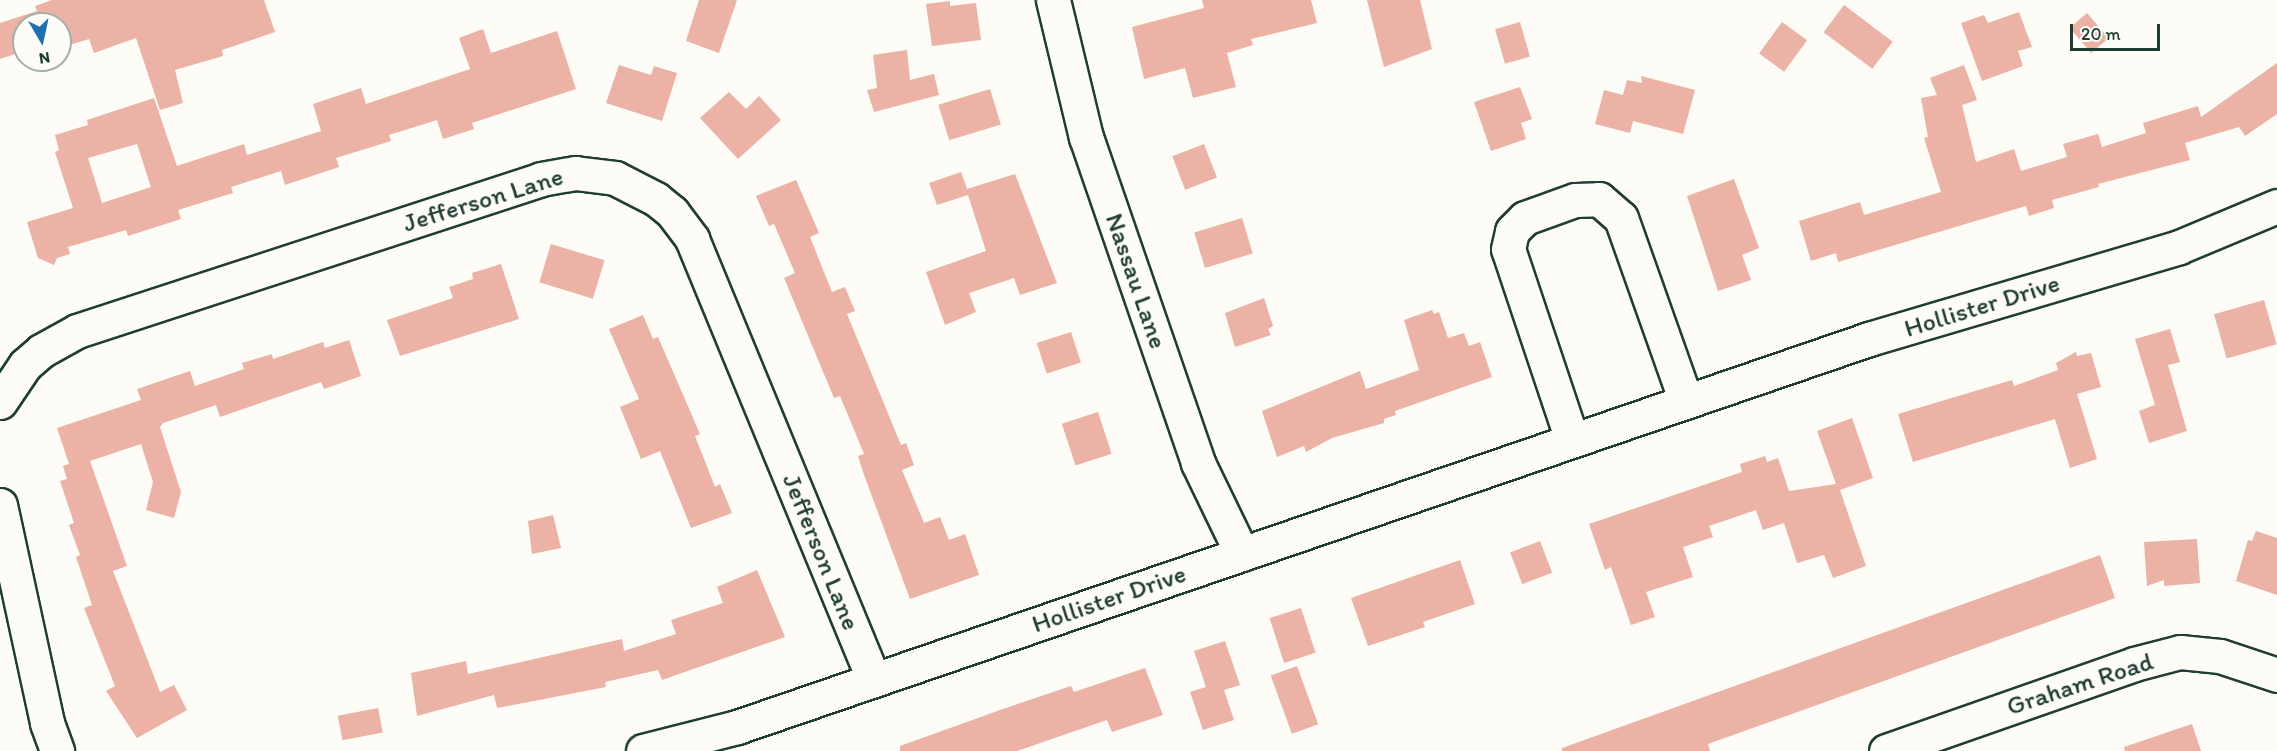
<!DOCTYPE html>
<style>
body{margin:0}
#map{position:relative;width:2277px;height:751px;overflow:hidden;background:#fdfcf7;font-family:Itim,sans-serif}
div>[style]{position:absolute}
.building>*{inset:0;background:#ecb2a5;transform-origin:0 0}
.roads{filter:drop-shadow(2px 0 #1f3d34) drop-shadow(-2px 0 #1f3d34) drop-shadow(0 2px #1f3d34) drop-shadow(0 -2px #1f3d34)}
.minor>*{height:33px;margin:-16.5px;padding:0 16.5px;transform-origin:16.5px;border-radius:16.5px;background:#fdfcf7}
span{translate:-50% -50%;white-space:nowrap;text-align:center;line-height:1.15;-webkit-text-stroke:6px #fdfcf7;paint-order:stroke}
.street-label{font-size:26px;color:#1f3d34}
.north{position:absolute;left:12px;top:12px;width:60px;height:60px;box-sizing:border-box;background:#fdfcf7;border:2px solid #a4b0a9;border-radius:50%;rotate:171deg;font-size:16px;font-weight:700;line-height:24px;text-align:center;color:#1f3d34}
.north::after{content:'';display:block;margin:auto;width:21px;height:27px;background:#1f6fb2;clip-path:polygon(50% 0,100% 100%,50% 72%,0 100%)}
.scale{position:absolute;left:2070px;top:24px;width:90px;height:27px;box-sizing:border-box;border:3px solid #1f3d34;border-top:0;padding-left:8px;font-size:18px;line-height:21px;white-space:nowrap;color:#1f3d34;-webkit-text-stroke:4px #fdfcf7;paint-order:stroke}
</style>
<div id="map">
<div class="building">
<div style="clip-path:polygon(52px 0,264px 0,275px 32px,222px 50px,223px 56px,175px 70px,183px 103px,160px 110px,136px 38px,94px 53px,89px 39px,60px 48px,60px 24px,24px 24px,24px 51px,0 59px,0 23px,37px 11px,35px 6px)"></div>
<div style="clip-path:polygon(699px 0,737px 0,719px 53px,686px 41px)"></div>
<div style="clip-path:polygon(1202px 0,1311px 0,1317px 23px,1251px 39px,1253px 45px,1227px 53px,1236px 87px,1193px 98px,1185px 68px,1144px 79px,1132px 27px,1204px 8px)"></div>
<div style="clip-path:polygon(1367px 0,1420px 0,1432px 49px,1384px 67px)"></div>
<div style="clip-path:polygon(950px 1px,950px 6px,976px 3px,981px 40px,932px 46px,926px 4px)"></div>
<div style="left:1844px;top:5px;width:61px;height:34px;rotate:37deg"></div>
<div style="clip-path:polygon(2019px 12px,2032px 47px,2018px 51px,2023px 66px,1982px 81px,1961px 23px,1984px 15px,1988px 23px)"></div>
<div style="left:2087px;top:13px;width:33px;height:23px;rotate:49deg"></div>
<div style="left:1520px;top:22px;width:36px;height:26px;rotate:74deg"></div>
<div style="left:1782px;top:22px;width:31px;height:39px;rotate:36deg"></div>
<div style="clip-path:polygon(evenodd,483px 29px,491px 53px,557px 31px,576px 89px,472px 123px,474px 129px,443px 139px,437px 120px,389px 135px,391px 141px,336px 158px,339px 167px,285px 185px,281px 171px,231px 187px,233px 193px,178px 210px,181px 219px,128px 236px,126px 230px,68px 247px,70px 254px,57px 258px,54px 265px,38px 258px,27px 222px,73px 208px,55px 152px,59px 150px,55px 135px,88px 125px,87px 120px,154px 98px,177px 166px,244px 144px,247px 155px,321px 131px,313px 104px,361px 88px,366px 104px,470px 69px,459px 38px,483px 29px,137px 144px,151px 187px,102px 203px,88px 158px,137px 144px)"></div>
<div style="clip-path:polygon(907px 50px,910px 80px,934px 74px,939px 95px,874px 112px,867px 90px,877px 88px,873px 55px)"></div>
<div style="clip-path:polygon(2277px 63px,2277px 114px,2245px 136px,2239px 127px,2185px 143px,2190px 160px,2098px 184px,2099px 187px,2052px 200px,2054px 208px,2029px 216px,2026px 206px,1838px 262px,1836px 253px,1811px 261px,1799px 221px,1860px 202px,1864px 215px,1941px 192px,1924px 138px,1928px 137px,1921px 98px,1937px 95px,1930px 78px,1964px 65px,1977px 100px,1962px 105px,1976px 162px,2014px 149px,2021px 171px,2067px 157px,2063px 144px,2098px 134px,2102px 147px,2146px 133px,2143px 123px,2198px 106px,2201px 117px)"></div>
<div style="clip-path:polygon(619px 65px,651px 75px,654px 66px,677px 73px,662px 121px,606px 103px)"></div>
<div style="clip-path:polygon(1641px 76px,1695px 90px,1683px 134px,1633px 121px,1630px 133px,1595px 124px,1604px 90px,1623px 95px,1627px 80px,1642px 83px)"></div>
<div style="clip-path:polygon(1520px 87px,1532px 119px,1521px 123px,1526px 139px,1491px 151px,1474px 102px)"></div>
<div style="left:990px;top:89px;width:37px;height:54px;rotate:73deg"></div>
<div style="clip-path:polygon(729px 92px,746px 109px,759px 96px,781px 120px,738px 159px,700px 118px)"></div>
<div style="left:1204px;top:144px;width:36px;height:34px;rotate:69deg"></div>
<div style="clip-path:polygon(961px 172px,967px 189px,1015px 174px,1057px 283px,1020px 295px,1014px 278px,969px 293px,976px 312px,945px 325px,926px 272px,986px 251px,968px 195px,937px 205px,929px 183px)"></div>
<div style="clip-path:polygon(1734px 179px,1759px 248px,1742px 255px,1751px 280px,1718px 291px,1687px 196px)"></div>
<div style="clip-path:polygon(796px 180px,819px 233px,810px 237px,832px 292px,845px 287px,855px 311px,847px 314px,901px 445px,906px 443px,914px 465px,902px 470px,924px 523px,940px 517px,949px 540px,965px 534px,979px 575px,910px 599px,863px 472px,858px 456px,864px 454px,840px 396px,834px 398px,784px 278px,795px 273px,774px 224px,769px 226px,756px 196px)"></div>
<div style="left:1242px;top:218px;width:37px;height:50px;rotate:73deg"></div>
<div style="left:551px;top:244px;width:56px;height:40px;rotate:17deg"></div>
<div style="clip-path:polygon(501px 264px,519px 319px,400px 356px,387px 320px,453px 298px,449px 287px,473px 279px,472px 273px)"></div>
<div style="clip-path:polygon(1264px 298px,1273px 326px,1268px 329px,1271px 335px,1235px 347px,1225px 313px)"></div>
<div style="left:2264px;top:300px;width:46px;height:52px;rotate:74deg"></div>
<div style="clip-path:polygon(1432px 310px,1434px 314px,1439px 312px,1448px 338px,1464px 333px,1469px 346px,1480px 342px,1492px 377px,1395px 411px,1396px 415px,1384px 419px,1384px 423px,1332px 438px,1306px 452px,1304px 446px,1277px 457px,1262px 411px,1360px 371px,1366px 389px,1419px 370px,1404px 320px)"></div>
<div style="clip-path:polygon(643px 315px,653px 339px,658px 337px,700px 434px,695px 436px,715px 487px,720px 484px,732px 513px,691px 528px,660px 451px,641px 459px,620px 407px,639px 399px,609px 329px)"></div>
<div style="clip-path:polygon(2170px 329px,2180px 362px,2168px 365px,2187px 431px,2149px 443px,2139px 411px,2155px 405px,2135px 339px)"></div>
<div style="left:1071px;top:332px;width:32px;height:36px;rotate:72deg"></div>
<div style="clip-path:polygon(349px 340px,361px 376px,324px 389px,321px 382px,220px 417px,216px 405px,163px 423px,160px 427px,181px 492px,174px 518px,146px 510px,153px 482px,141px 444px,90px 461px,127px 566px,113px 571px,160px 692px,174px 685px,187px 710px,137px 738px,106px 691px,115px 686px,84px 608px,92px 605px,76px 557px,80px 555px,69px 525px,74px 523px,60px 481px,67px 479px,63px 466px,69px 464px,57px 428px,141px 400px,137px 389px,190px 371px,195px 386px,244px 369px,242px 363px,272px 354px,273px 359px,323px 342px,325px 348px)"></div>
<div style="clip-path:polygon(2076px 352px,2077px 356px,2091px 353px,2101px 387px,2077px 394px,2097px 459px,2070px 468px,2055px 419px,1913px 462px,1898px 414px,2012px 380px,2014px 386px,2058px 370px,2056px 363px)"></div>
<div style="left:1098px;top:412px;width:44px;height:38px;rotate:72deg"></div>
<div style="clip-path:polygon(1852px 418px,1873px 478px,1840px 490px,1866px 566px,1833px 578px,1824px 555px,1797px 563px,1784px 523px,1763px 530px,1756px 510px,1709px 526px,1713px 537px,1683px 547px,1693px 577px,1646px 592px,1655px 617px,1631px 625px,1611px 567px,1605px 570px,1589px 524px,1742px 472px,1740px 464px,1765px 456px,1767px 462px,1778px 458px,1789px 491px,1836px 484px,1817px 431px)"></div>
<div style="clip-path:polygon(553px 515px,561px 548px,532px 554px,528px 521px)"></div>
<div style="clip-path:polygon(2256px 531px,2277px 538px,2277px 595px,2236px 581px,2248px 540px,2252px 541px)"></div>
<div style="clip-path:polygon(2197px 539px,2200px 583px,2164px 586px,2164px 580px,2147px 586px,2144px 542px)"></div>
<div style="left:1540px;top:541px;width:34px;height:32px;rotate:69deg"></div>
<div style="clip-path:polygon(2100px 555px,2115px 598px,1708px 744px,1710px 751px,1562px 751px,1562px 748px)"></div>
<div style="clip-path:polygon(1460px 560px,1475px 604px,1423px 622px,1425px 627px,1368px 646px,1351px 598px)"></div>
<div style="clip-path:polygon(757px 570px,785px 637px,662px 680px,658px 670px,605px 682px,606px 687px,497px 708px,494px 695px,417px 716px,411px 673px,466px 661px,468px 674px,622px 639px,624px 651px,676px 634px,671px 620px,723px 603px,717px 587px)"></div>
<div style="left:1301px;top:608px;width:47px;height:33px;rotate:72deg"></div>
<div style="clip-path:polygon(1225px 641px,1240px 685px,1224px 690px,1234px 720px,1203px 730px,1190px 692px,1206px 687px,1194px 651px)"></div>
<div style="left:1297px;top:666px;width:62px;height:28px;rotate:70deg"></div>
<div style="clip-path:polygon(1145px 668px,1163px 715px,1112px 732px,1107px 720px,1017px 751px,900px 751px,900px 746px,1003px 709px,1071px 686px,1074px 692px)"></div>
<div style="left:378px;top:708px;width:25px;height:41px;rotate:79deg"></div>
<div style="clip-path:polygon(2192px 724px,2201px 751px,2125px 751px,2124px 747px)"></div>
</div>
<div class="roads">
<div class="minor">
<div style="left:1053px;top:0;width:141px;rotate:76.5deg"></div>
<div style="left:1086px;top:137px;width:345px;rotate:71deg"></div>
<div style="left:1198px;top:463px;width:101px;rotate:64.2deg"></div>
<div style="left:0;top:402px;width:45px;rotate:-56deg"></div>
<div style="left:25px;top:365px;width:21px;rotate:-41deg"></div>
<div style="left:41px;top:351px;width:41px;rotate:-29.1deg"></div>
<div style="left:77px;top:331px;width:488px;rotate:-18.1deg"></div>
<div style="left:541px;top:179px;width:35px;rotate:-10deg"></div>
<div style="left:575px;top:173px;width:40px;rotate:7.1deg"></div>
<div style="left:615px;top:178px;width:46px;rotate:27.1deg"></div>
<div style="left:656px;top:199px;width:21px;rotate:39deg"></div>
<div style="left:672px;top:212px;width:34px;rotate:53deg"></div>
<div style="left:692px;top:239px;width:477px;rotate:67.6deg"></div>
<div style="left:1572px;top:440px;width:201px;rotate:-108.5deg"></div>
<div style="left:1508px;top:249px;width:18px;rotate:-77deg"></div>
<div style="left:1512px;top:231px;width:18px;rotate:-45deg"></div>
<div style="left:1525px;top:218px;width:53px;rotate:-19.8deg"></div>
<div style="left:1575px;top:200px;width:24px;rotate:-2deg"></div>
<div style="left:1599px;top:199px;width:29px;rotate:41deg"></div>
<div style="left:1621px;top:218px;width:195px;rotate:70.5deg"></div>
<div style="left:0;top:505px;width:223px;rotate:77.8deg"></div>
<div style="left:47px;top:723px;width:30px;rotate:70deg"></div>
<div style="left:643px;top:751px;width:97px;rotate:-14.3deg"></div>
<div style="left:737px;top:727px;width:1197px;rotate:-18.92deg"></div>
<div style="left:1869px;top:339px;width:323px;rotate:-16.5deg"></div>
<div style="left:2179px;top:247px;width:106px;rotate:-22.7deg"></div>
<div style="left:1886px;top:751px;width:263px;rotate:-19.3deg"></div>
<div style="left:2134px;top:664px;width:48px;rotate:-14.6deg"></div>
<div style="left:2180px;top:652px;width:40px;rotate:5.7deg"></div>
<div style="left:2220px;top:656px;width:60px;rotate:18.4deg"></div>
</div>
</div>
<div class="street-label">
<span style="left:483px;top:200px;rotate:-17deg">Jefferson Lane</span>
<span style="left:1136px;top:281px;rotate:71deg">Nassau Lane</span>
<span style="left:1982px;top:306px;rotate:-17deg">Hollister Drive</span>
<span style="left:821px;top:552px;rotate:68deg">Jefferson Lane</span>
<span style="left:1109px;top:599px;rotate:-19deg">Hollister Drive</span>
<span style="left:2080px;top:684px;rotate:-18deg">Graham Road</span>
</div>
<div class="north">N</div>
<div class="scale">20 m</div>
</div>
